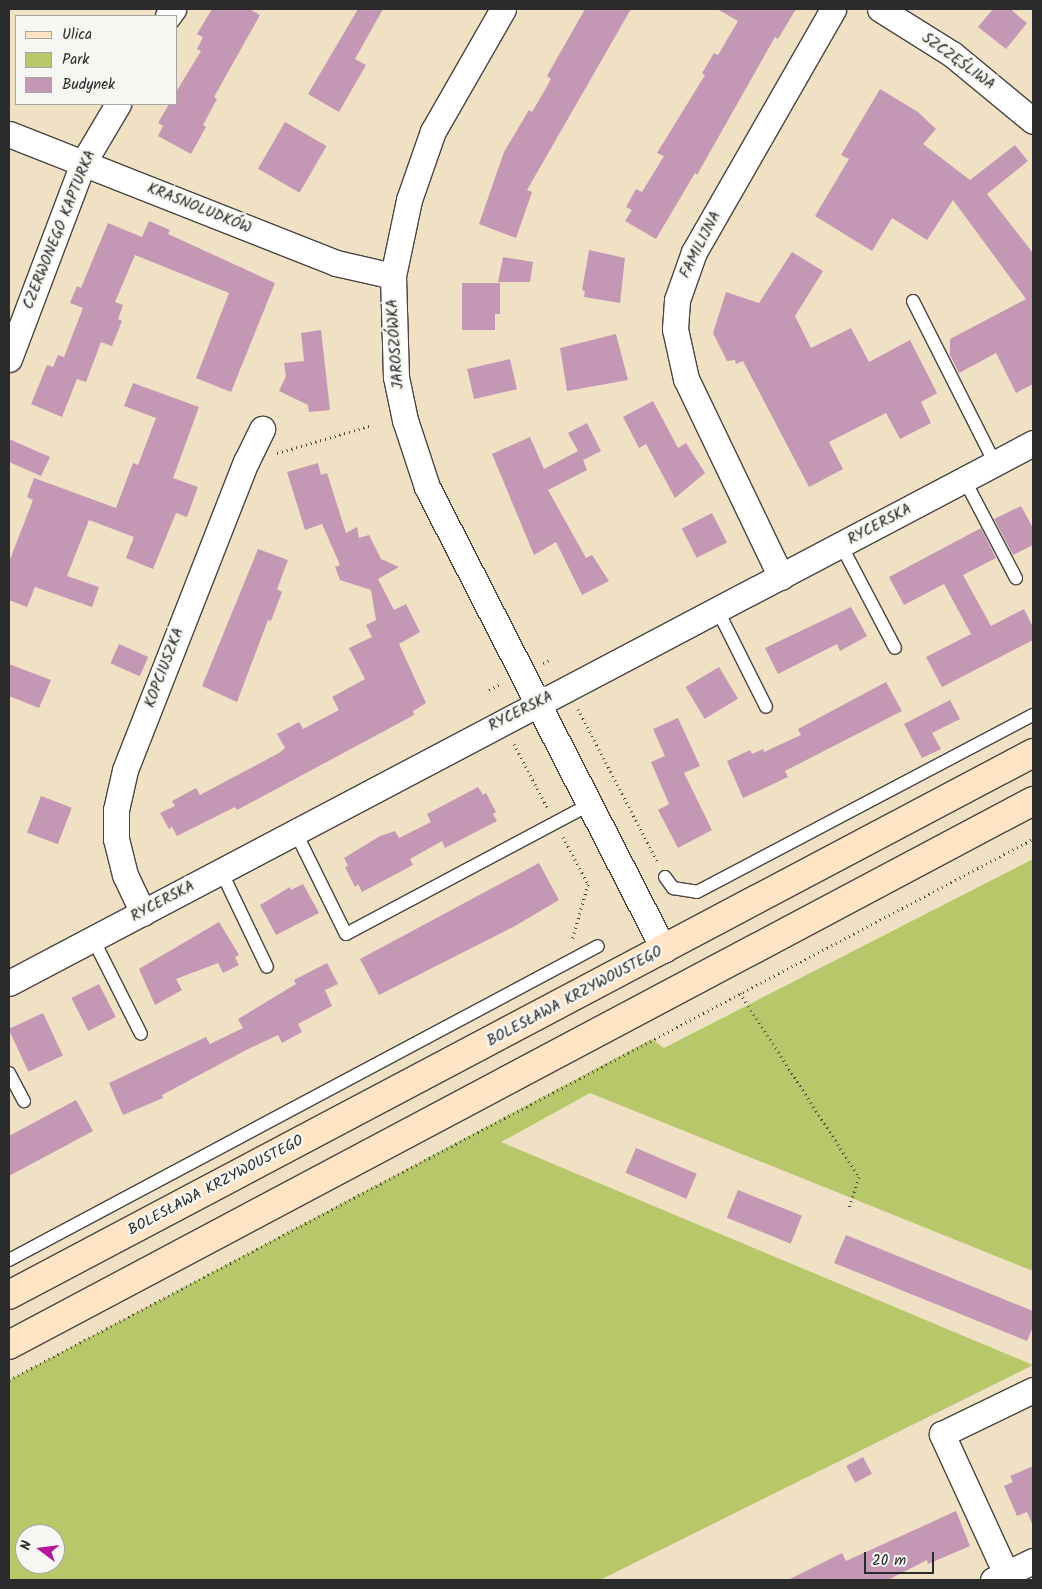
<!DOCTYPE html>
<meta charset="utf-8">
<style>
body{margin:0}
#map{position:relative;width:1042px;height:1589px;overflow:hidden;background:#f0e1c5;font-family:Kalam,sans-serif}
div>[style]{position:absolute}
.green>*{inset:0;background:#b7c769}
.building>*{inset:0;background:#c498b4;transform-origin:0 0}
.path>*{height:3px;margin-top:-1.5px;transform-origin:0;background:repeating-linear-gradient(90deg,#494642 0 1px,transparent 0 5px)}
.roads{filter:drop-shadow(1px 0 #494642) drop-shadow(-1px 0 #494642) drop-shadow(0 1px #494642) drop-shadow(0 -1px #494642)}
.service>*{height:12px;margin:-6px;padding:0 6px;transform-origin:6px;border-radius:6px;background:#fff}
.minor>*{height:25px;margin:-12.5px;padding:0 12.5px;transform-origin:12.5px;border-radius:12.5px;background:#fff}
.secondary>*{height:28px;margin:-14px;padding:0 14px;transform-origin:14px;border-radius:14px;background:#ffe4c6}
span{translate:-50% -50%;white-space:nowrap;text-align:center;line-height:1.15;-webkit-text-stroke:5px #f6f6f2;paint-order:stroke}
.street-label{font-size:15px;color:#2b2b2b}
.frame{position:absolute;inset:0;border:10px solid #2b2b2b;pointer-events:none}
.legend{position:absolute;left:15px;top:15px;width:162px;height:90px;box-sizing:border-box;background:#f6f6f2;border:1px solid #a5a5a2;margin:0;padding:6px 9px;list-style:none;font-size:15px;color:#2b2b2b}
.legend li{display:flex;align-items:center;gap:10px;height:25px}
.legend b{width:25px;border:1px solid #a5a5a2}
.north{position:absolute;left:15px;top:1524px;width:50px;height:50px;box-sizing:border-box;background:#f6f6f2;border:1px solid #a5a5a2;border-radius:50%;rotate:285deg;font-size:14px;font-weight:700;line-height:20px;text-align:center;color:#2b2b2b}
.north::after{content:'';display:block;margin:auto;width:18px;height:22px;background:#b5179e;clip-path:polygon(50% 0,100% 100%,50% 72%,0 100%)}
.scale{position:absolute;left:864px;top:1552px;width:70px;height:22px;box-sizing:border-box;border:2px solid #2b2b2b;border-top:0;padding-left:6px;font-size:15px;line-height:18px;white-space:nowrap;color:#2b2b2b;-webkit-text-stroke:4px #f6f6f2;paint-order:stroke}
</style>
<div id="map">
<div class="green">
<div style="clip-path:polygon(evenodd,1033px 859px,1033px 1271px,590px 1093px,501px 1142px,1033px 1365px,600px 1580px,9px 1580px,9px 1380px,652px 1039px,664px 1048px,1033px 859px,25px 1534px,55px 1534px,55px 1564px,25px 1564px,25px 1534px)"></div>
</div>
<div class="building">
<div style="clip-path:polygon(212px 9px,249px 9px,260px 15px,214px 97px,217px 99px,203px 125px,206px 127px,191px 154px,158px 136px,163px 126px,158px 123px,169px 104px,176px 104px,176px 92px,201px 51px,197px 49px,203px 37px,197px 34px)"></div>
<div style="clip-path:polygon(358px 9px,383px 9px,355px 59px,366px 65px,339px 112px,308px 94px)"></div>
<div style="clip-path:polygon(585px 9px,631px 9px,527px 190px,532px 192px,516px 238px,479px 224px,504px 152px,529px 110px,532px 112px,542px 95px,551px 79px,547px 76px)"></div>
<div style="clip-path:polygon(717px 9px,796px 9px,778px 39px,775px 37px,697px 175px,695px 173px,656px 239px,625px 221px,632px 210px,626px 207px,636px 189px,642px 192px,664px 156px,657px 153px,705px 75px,702px 73px,714px 53px,718px 55px,738px 21px)"></div>
<div style="clip-path:polygon(993px 9px,1010px 9px,1027px 23px,1006px 49px,978px 27px)"></div>
<div style="clip-path:polygon(880px 89px,918px 112px,936px 129px,923px 144px,970px 180px,1015px 145px,1028px 161px,987px 194px,1033px 253px,1033px 384px,1016px 393px,996px 353px,959px 373px,950px 355px,950px 339px,1026px 299px,953px 200px,927px 240px,892px 218px,872px 251px,815px 216px,849px 159px,841px 155px)"></div>
<div style="left:285px;top:122px;width:48px;height:54px;rotate:30deg"></div>
<div style="clip-path:polygon(149px 221px,170px 230px,168px 234px,275px 283px,231px 392px,196px 378px,229px 293px,135px 255px,115px 302px,123px 305px,118px 319px,122px 321px,112px 346px,101px 342px,86px 382px,77px 379px,62px 417px,31px 404px,47px 365px,53px 367px,58px 355px,64px 357px,83px 308px,70px 303px,77px 286px,81px 288px,108px 223px,142px 237px)"></div>
<div style="clip-path:polygon(589px 250px,625px 258px,620px 303px,584px 297px,585px 291px,582px 290px)"></div>
<div style="clip-path:polygon(792px 252px,823px 271px,795px 316px,811px 348px,851px 328px,869px 362px,910px 340px,937px 393px,921px 402px,931px 423px,900px 439px,886px 413px,829px 442px,843px 469px,809px 487px,743px 361px,736px 364px,735px 360px,727px 361px,713px 333px,726px 292px,759px 303px)"></div>
<div style="clip-path:polygon(503px 257px,533px 262px,530px 282px,498px 282px)"></div>
<div style="clip-path:polygon(462px 283px,500px 283px,500px 314px,495px 314px,495px 330px,462px 330px)"></div>
<div style="clip-path:polygon(321px 330px,330px 410px,309px 412px,308px 405px,279px 391px,286px 376px,284px 363px,304px 361px,301px 333px)"></div>
<div style="clip-path:polygon(616px 334px,628px 380px,567px 391px,560px 348px)"></div>
<div style="left:510px;top:359px;width:31px;height:44px;rotate:77deg"></div>
<div style="clip-path:polygon(133px 383px,199px 407px,173px 478px,198px 487px,187px 517px,176px 513px,153px 569px,126px 558px,134px 537px,89px 520px,67px 576px,99px 587px,92px 607px,35px 587px,27px 607px,9px 600px,9px 562px,33px 500px,27px 497px,34px 478px,116px 508px,133px 463px,138px 465px,156px 418px,124px 406px)"></div>
<div style="clip-path:polygon(653px 401px,678px 448px,686px 443px,705px 473px,675px 498px,646px 444px,639px 448px,623px 417px)"></div>
<div style="clip-path:polygon(587px 423px,601px 451px,583px 460px,587px 470px,548px 490px,586px 558px,592px 555px,609px 581px,582px 595px,556px 542px,534px 555px,492px 454px,530px 437px,544px 469px,578px 451px,568px 433px)"></div>
<div style="clip-path:polygon(9px 439px,50px 457px,41px 476px,9px 462px)"></div>
<div style="clip-path:polygon(318px 463px,321px 475px,327px 473px,346px 533px,357px 527px,359px 538px,369px 535px,381px 559px,399px 567px,378px 579px,394px 610px,406px 604px,420px 632px,399px 644px,426px 703px,413px 711px,414px 715px,308px 772px,237px 810px,235px 807px,177px 836px,172px 827px,169px 829px,160px 813px,175px 806px,172px 801px,196px 788px,200px 795px,279px 753px,285px 748px,277px 734px,299px 722px,303px 729px,339px 710px,332px 697px,365px 679px,349px 648px,372px 637px,366px 625px,376px 620px,371px 590px,340px 580px,335px 567px,340px 565px,322px 524px,305px 530px,287px 472px)"></div>
<div style="clip-path:polygon(1021px 506px,1033px 528px,1033px 545px,1013px 555px,994px 519px)"></div>
<div style="left:712px;top:513px;width:33px;height:34px;rotate:63deg"></div>
<div style="clip-path:polygon(981px 528px,996px 558px,963px 575px,991px 626px,1024px 609px,1033px 627px,1033px 640px,942px 687px,926px 657px,971px 634px,944px 584px,904px 605px,889px 577px)"></div>
<div style="clip-path:polygon(258px 549px,288px 560px,277px 589px,282px 592px,271px 621px,268px 620px,237px 702px,202px 686px)"></div>
<div style="clip-path:polygon(851px 607px,867px 636px,840px 651px,837px 644px,778px 674px,765px 648px)"></div>
<div style="left:119px;top:644px;width:32px;height:21px;rotate:24deg"></div>
<div style="clip-path:polygon(9px 664px,51px 680px,39px 708px,9px 696px)"></div>
<div style="left:719px;top:667px;width:37px;height:39px;rotate:59deg"></div>
<div style="clip-path:polygon(886px 682px,902px 711px,785px 771px,788px 777px,743px 798px,727px 761px,750px 750px,752px 754px,763px 749px,764px 752px,801px 735px,798px 729px)"></div>
<div style="clip-path:polygon(950px 700px,960px 719px,932px 733px,941px 749px,922px 758px,904px 724px)"></div>
<div style="clip-path:polygon(678px 718px,700px 766px,684px 773px,712px 830px,678px 848px,658px 810px,669px 804px,651px 762px,665px 756px,653px 729px)"></div>
<div style="clip-path:polygon(478px 787px,483px 795px,486px 793px,496px 812px,493px 814px,497px 821px,445px 848px,442px 841px,410px 859px,413px 865px,362px 892px,358px 884px,355px 887px,345px 867px,348px 866px,344px 858px,380px 836px,395px 831px,399px 838px,431px 822px,427px 814px)"></div>
<div style="left:41px;top:796px;width:33px;height:39px;rotate:21deg"></div>
<div style="clip-path:polygon(539px 863px,559px 900px,515px 926px,379px 995px,360px 959px)"></div>
<div style="clip-path:polygon(303px 884px,319px 913px,276px 935px,260px 905px,290px 887px,291px 890px)"></div>
<div style="clip-path:polygon(219px 922px,239px 955px,235px 957px,239px 965px,223px 973px,218px 963px,176px 979px,182px 990px,155px 1005px,139px 969px)"></div>
<div style="clip-path:polygon(327px 963px,338px 984px,325px 990px,332px 1006px,298px 1024px,302px 1032px,282px 1043px,278px 1035px,248px 1049px,162px 1095px,163px 1098px,123px 1115px,109px 1083px,206px 1037px,210px 1044px,243px 1028px,238px 1019px,296px 984px,294px 980px)"></div>
<div style="left:99px;top:984px;width:37px;height:31px;rotate:63deg"></div>
<div style="left:43px;top:1013px;width:47px;height:38px;rotate:65deg"></div>
<div style="clip-path:polygon(76px 1100px,93px 1131px,9px 1176px,9px 1136px)"></div>
<div style="left:636px;top:1148px;width:66px;height:27px;rotate:23deg"></div>
<div style="left:738px;top:1190px;width:69px;height:30px;rotate:22deg"></div>
<div style="clip-path:polygon(846px 1235px,1033px 1311px,1033px 1327px,1027px 1341px,834px 1263px)"></div>
<div style="left:863px;top:1457px;width:19px;height:19px;rotate:62deg"></div>
<div style="clip-path:polygon(1033px 1466px,1033px 1526px,1027px 1512px,1017px 1516px,1004px 1486px,1013px 1482px,1010px 1476px)"></div>
<div style="clip-path:polygon(956px 1511px,970px 1546px,928px 1564px,927px 1560px,888px 1580px,788px 1580px,842px 1553px,846px 1561px)"></div>
</div>
<div class="path">
<div style="left:277px;top:453px;width:100px;rotate:-16.3deg"></div>
<div style="left:543px;top:663px;width:10px;rotate:-24deg"></div>
<div style="left:489px;top:690px;width:15px;rotate:-28deg"></div>
<div style="left:578px;top:709px;width:171px;rotate:62.5deg"></div>
<div style="left:514px;top:744px;width:71px;rotate:62.4deg"></div>
<div style="left:563px;top:837px;width:53px;rotate:62deg"></div>
<div style="left:588px;top:884px;width:58px;rotate:105.9deg"></div>
<div style="left:740px;top:993px;width:219px;rotate:57.1deg"></div>
<div style="left:859px;top:1177px;width:33px;rotate:108deg"></div>
<div style="left:9px;top:1380px;width:1158px;rotate:-27.85deg"></div>
</div>
<div class="roads">
<div class="service">
<div style="left:913px;top:301px;width:182px;rotate:63.2deg"></div>
<div style="left:964px;top:479px;width:112px;rotate:62.3deg"></div>
<div style="left:841px;top:545px;width:116px;rotate:62.3deg"></div>
<div style="left:718px;top:611px;width:107px;rotate:63.4deg"></div>
<div style="left:295px;top:831px;width:115px;rotate:63.7deg"></div>
<div style="left:346px;top:934px;width:275px;rotate:-28deg"></div>
<div style="left:221px;top:871px;width:106px;rotate:64.4deg"></div>
<div style="left:665px;top:877px;width:14px;rotate:54deg"></div>
<div style="left:673px;top:888px;width:24px;rotate:9deg"></div>
<div style="left:697px;top:892px;width:380px;rotate:-27.8deg"></div>
<div style="left:93px;top:939px;width:106px;rotate:63.2deg"></div>
<div style="left:9px;top:1073px;width:32px;rotate:62deg"></div>
<div style="left:9px;top:1260px;width:667px;rotate:-28.06deg"></div>
</div>
<div class="minor">
<div style="left:503px;top:9px;width:141px;rotate:119.8deg"></div>
<div style="left:433px;top:131px;width:73px;rotate:109.2deg"></div>
<div style="left:409px;top:200px;width:78px;rotate:101.9deg"></div>
<div style="left:393px;top:276px;width:101px;rotate:88.3deg"></div>
<div style="left:396px;top:377px;width:44px;rotate:78.2deg"></div>
<div style="left:405px;top:420px;width:71px;rotate:71.8deg"></div>
<div style="left:427px;top:487px;width:520px;rotate:62.89deg"></div>
<div style="left:880px;top:9px;width:85px;rotate:32deg"></div>
<div style="left:952px;top:54px;width:105px;rotate:39.6deg"></div>
<div style="left:168px;top:16px;width:9px;rotate:-54deg"></div>
<div style="left:9px;top:134px;width:352px;rotate:21.5deg"></div>
<div style="left:336px;top:263px;width:58px;rotate:12.8deg"></div>
<div style="left:9px;top:359px;width:210px;rotate:-69.3deg"></div>
<div style="left:83px;top:163px;width:69px;rotate:-59.3deg"></div>
<div style="left:781px;top:577px;width:220px;rotate:-115.6deg"></div>
<div style="left:686px;top:379px;width:51px;rotate:-102.4deg"></div>
<div style="left:675px;top:329px;width:29px;rotate:-86deg"></div>
<div style="left:677px;top:300px;width:51px;rotate:-70.5deg"></div>
<div style="left:694px;top:252px;width:280px;rotate:-60.2deg"></div>
<div style="left:143px;top:913px;width:42px;rotate:-115.3deg"></div>
<div style="left:125px;top:875px;width:37px;rotate:-104deg"></div>
<div style="left:116px;top:839px;width:29px;rotate:-90deg"></div>
<div style="left:116px;top:810px;width:41px;rotate:-77.3deg"></div>
<div style="left:125px;top:770px;width:331px;rotate:-68.6deg"></div>
<div style="left:246px;top:462px;width:37px;rotate:-64deg"></div>
<div style="left:9px;top:983px;width:1158px;rotate:-27.8deg"></div>
<div style="left:993px;top:1580px;width:44px;rotate:-25.4deg"></div>
<div style="left:1009px;top:1580px;width:161px;rotate:-114.7deg"></div>
<div style="left:942px;top:1434px;width:101px;rotate:-25.8deg"></div>
</div>
<div class="secondary">
<div style="left:9px;top:1295px;width:1159px;rotate:-27.89deg"></div>
<div style="left:9px;top:1345px;width:1160px;rotate:-27.98deg"></div>
</div>
</div>
<div class="street-label">
<span style="left:958px;top:62px;rotate:36deg">SZCZĘŚLIWA</span>
<span style="left:199px;top:209px;rotate:22deg">KRASNOLUDKÓW</span>
<span style="left:60px;top:230px;rotate:-68deg">CZERWONEGO KAPTURKA</span>
<span style="left:701px;top:245px;rotate:-63deg">FAMILIJNA</span>
<span style="left:396px;top:344px;rotate:-94deg">JAROSZÓWKA</span>
<span style="left:880px;top:525px;rotate:-28deg">RYCERSKA</span>
<span style="left:165px;top:668px;rotate:-69deg">KOPCIUSZKA</span>
<span style="left:521px;top:712px;rotate:-27deg">RYCERSKA</span>
<span style="left:163px;top:902px;rotate:-28deg">RYCERSKA</span>
<span style="left:575px;top:997px;rotate:-28deg">BOLESŁAWA KRZYWOUSTEGO</span>
<span style="left:216px;top:1186px;rotate:-28deg">BOLESŁAWA KRZYWOUSTEGO</span>
</div>
<div class="frame"></div>
<ul class="legend">
<li><b style="height:6px;background:#ffe4c6"></b>Ulica</li>
<li><b style="height:14px;background:#b7c769"></b>Park</li>
<li><b style="height:14px;background:#c498b4"></b>Budynek</li>
</ul>
<div class="north">N</div>
<div class="scale">20 m</div>
</div>
